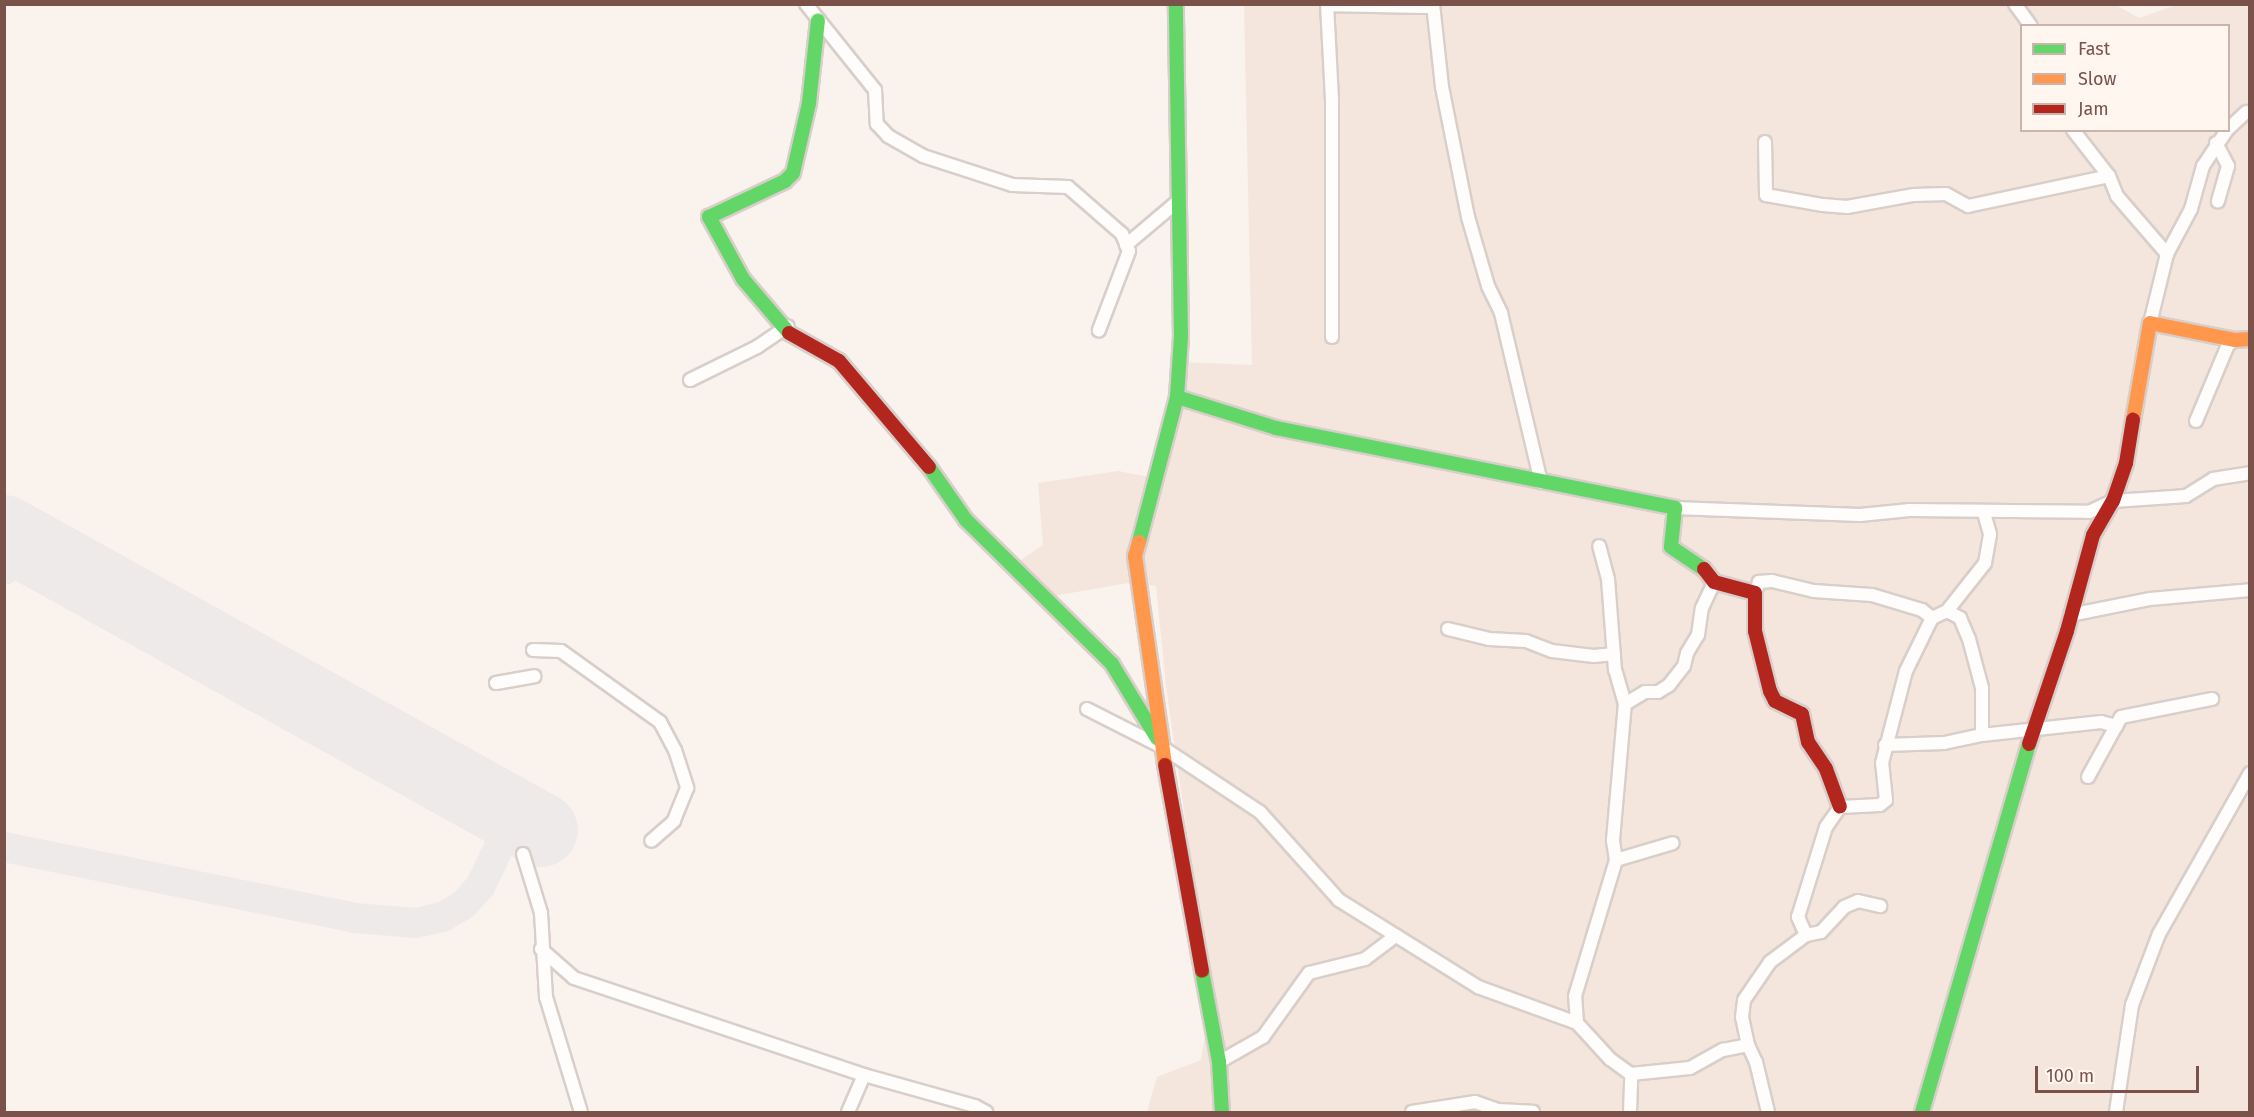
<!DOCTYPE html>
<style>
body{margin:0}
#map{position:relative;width:2254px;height:1117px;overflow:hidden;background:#f9f2ed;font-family:"Fira Sans",sans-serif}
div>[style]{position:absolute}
.residential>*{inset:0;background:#f4e6dd}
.taxiway>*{height:30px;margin:-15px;padding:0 15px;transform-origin:15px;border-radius:15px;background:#efeaea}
.runway>*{height:74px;margin:-37px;padding:0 37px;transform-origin:37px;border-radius:37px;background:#efeaea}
.roads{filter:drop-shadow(2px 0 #d8ceca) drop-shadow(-2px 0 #d8ceca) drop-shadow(0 2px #d8ceca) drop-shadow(0 -2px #d8ceca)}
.street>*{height:12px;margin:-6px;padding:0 6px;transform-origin:6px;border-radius:6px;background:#fefdfc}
.fast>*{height:14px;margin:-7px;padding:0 7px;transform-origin:7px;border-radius:7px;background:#63d668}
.slow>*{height:14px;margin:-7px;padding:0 7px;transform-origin:7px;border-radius:7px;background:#ff974d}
.jam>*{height:14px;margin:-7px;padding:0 7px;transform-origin:7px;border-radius:7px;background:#b3261e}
span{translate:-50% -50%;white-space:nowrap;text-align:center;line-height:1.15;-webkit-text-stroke:5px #fff6f0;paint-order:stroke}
.frame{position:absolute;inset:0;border:6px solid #7a524a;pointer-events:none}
.legend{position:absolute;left:2020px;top:24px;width:210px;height:108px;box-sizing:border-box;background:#fff6f0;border:2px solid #cab4ae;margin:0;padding:8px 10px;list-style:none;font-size:18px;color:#7a524a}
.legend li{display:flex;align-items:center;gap:12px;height:30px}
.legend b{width:30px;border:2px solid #cab4ae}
.scale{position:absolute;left:2035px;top:1066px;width:164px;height:27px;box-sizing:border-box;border:3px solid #7a524a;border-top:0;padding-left:8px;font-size:18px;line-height:21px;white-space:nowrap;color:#7a524a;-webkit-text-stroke:4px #fff6f0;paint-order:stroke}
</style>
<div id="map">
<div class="residential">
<div style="clip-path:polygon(evenodd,2114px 4px,2139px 18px,2177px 5px,2249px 5px,2249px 1112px,1147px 1112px,1157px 1077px,1201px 1060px,1211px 1000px,1166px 686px,1156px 586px,1134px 582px,1047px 597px,1015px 564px,1043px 545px,1038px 483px,1118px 471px,1164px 480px,1181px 362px,1252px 365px,1244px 5px,2114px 4px,2022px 26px,2228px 26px,2228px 130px,2022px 130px,2022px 26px)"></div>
</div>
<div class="taxiway">
<div style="left:4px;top:570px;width:34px;rotate:-62deg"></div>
<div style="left:4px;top:847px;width:358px;rotate:11.4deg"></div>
<div style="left:355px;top:918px;width:61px;rotate:4.7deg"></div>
<div style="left:416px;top:923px;width:28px;rotate:-13deg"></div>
<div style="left:443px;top:917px;width:23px;rotate:-31deg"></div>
<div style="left:463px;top:905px;width:25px;rotate:-47deg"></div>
<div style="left:480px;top:887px;width:80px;rotate:-64.7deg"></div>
</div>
<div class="runway">
<div style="left:4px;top:532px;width:614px;rotate:29.03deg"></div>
</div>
<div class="roads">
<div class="street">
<div style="left:806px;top:4px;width:110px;rotate:51.3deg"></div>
<div style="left:875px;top:90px;width:34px;rotate:87deg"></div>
<div style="left:877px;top:124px;width:16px;rotate:47deg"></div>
<div style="left:888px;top:136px;width:40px;rotate:29.7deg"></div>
<div style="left:923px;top:156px;width:94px;rotate:18deg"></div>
<div style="left:1012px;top:185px;width:56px;rotate:2deg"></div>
<div style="left:1068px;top:187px;width:72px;rotate:41deg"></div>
<div style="left:1122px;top:234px;width:18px;rotate:68deg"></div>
<div style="left:1129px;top:251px;width:85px;rotate:110.8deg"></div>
<div style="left:1327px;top:4px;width:96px;rotate:87deg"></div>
<div style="left:1332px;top:100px;width:237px;rotate:90deg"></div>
<div style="left:1433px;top:4px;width:83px;rotate:83.8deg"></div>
<div style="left:1442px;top:87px;width:133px;rotate:78.7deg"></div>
<div style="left:1468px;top:217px;width:72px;rotate:73.8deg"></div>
<div style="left:1488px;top:286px;width:30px;rotate:64deg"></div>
<div style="left:1501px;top:313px;width:174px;rotate:76.7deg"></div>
<div style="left:2015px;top:4px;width:27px;rotate:54deg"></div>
<div style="left:1327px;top:5px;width:105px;rotate:1.1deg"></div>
<div style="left:2228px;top:129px;width:25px;rotate:-43deg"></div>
<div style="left:2073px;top:130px;width:58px;rotate:52deg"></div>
<div style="left:2109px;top:176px;width:22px;rotate:68deg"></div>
<div style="left:2117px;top:196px;width:77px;rotate:49.2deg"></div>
<div style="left:2167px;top:254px;width:71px;rotate:103.8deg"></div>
<div style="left:1765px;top:142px;width:53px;rotate:88.9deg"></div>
<div style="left:1766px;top:195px;width:58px;rotate:10deg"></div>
<div style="left:1823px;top:205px;width:24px;rotate:5deg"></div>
<div style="left:1847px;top:207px;width:68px;rotate:-10.2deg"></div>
<div style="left:1914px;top:195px;width:32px;rotate:-2deg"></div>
<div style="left:1946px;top:194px;width:25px;rotate:29deg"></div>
<div style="left:1968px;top:206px;width:144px;rotate:-12deg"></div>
<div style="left:2216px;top:143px;width:26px;rotate:62deg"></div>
<div style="left:2228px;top:166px;width:37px;rotate:106deg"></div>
<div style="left:1126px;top:245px;width:68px;rotate:-40.2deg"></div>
<div style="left:2167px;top:254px;width:51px;rotate:-61.9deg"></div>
<div style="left:2191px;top:209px;width:45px;rotate:-74.4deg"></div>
<div style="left:2203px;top:166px;width:43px;rotate:-56.3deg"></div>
<div style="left:690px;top:380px;width:75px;rotate:-26.2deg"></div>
<div style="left:757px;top:347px;width:37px;rotate:-34deg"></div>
<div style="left:2196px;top:421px;width:82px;rotate:-67.2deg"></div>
<div style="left:2228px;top:345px;width:9px;rotate:-36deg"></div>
<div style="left:1675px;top:508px;width:185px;rotate:2.2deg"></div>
<div style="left:1860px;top:515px;width:50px;rotate:-5.7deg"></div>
<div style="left:1910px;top:510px;width:179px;rotate:0.6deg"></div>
<div style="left:2089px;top:512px;width:26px;rotate:-25deg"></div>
<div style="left:2113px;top:501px;width:73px;rotate:-3.9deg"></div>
<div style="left:2186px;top:496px;width:32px;rotate:-32deg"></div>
<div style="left:2213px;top:479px;width:37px;rotate:-9deg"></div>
<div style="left:1755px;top:593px;width:12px;rotate:-70deg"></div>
<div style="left:1759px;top:582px;width:13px;rotate:-4deg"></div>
<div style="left:1772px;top:581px;width:43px;rotate:13.4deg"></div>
<div style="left:1814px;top:591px;width:58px;rotate:3.9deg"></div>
<div style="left:1872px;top:595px;width:52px;rotate:16.7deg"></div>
<div style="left:1922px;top:610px;width:13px;rotate:39deg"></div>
<div style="left:1947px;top:611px;width:15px;rotate:28deg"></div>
<div style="left:1960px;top:618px;width:23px;rotate:67deg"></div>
<div style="left:1969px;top:639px;width:51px;rotate:75.1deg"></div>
<div style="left:1982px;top:688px;width:47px;rotate:90deg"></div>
<div style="left:2070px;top:615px;width:82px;rotate:-11.3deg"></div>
<div style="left:2150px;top:599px;width:100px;rotate:-5.1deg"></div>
<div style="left:1448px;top:629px;width:42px;rotate:13.7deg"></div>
<div style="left:1489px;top:639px;width:37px;rotate:3deg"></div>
<div style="left:1526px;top:641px;width:28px;rotate:21deg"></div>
<div style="left:1552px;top:651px;width:42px;rotate:6.8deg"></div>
<div style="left:1594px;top:656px;width:20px;rotate:-6deg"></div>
<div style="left:533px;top:650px;width:28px;rotate:2deg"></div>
<div style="left:561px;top:651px;width:122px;rotate:35.6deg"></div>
<div style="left:660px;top:722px;width:32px;rotate:62deg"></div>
<div style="left:675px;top:750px;width:40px;rotate:72deg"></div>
<div style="left:687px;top:788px;width:35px;rotate:112deg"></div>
<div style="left:674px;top:821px;width:30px;rotate:139deg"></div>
<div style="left:496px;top:683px;width:39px;rotate:-10deg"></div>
<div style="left:1625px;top:704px;width:23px;rotate:-31deg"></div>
<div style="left:1645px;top:692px;width:13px"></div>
<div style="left:1658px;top:692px;width:13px;rotate:-32deg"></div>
<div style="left:1669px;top:685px;width:24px;rotate:-52deg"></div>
<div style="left:1684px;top:666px;width:13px;rotate:-77deg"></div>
<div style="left:1687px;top:653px;width:21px;rotate:-59deg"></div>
<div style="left:1698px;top:635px;width:27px;rotate:-82deg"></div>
<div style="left:1702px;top:608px;width:29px;rotate:-65deg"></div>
<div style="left:1087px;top:709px;width:84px;rotate:26.9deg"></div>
<div style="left:1162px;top:747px;width:118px;rotate:33.6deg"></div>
<div style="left:1260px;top:812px;width:118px;rotate:48.1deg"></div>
<div style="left:1339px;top:900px;width:164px;rotate:32deg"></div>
<div style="left:1478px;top:987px;width:105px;rotate:20deg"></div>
<div style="left:1577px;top:1023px;width:49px;rotate:47.5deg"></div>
<div style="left:1610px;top:1059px;width:26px;rotate:36deg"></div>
<div style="left:1631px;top:1074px;width:59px;rotate:-5.8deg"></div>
<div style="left:1690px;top:1068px;width:38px;rotate:-29deg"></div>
<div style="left:1723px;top:1050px;width:25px;rotate:-11deg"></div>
<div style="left:1748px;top:1045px;width:19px;rotate:65deg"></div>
<div style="left:1756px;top:1062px;width:51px;rotate:76.5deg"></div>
<div style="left:1885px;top:745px;width:59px;rotate:-1.9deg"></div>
<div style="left:1944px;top:743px;width:39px;rotate:-12deg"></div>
<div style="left:1982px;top:735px;width:120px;rotate:-6.2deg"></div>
<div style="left:2101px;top:722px;width:16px;rotate:15deg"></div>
<div style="left:2116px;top:726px;width:10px;rotate:-61deg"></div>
<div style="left:2121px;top:717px;width:93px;rotate:-11.2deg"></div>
<div style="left:2088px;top:777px;width:58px;rotate:-61.2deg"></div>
<div style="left:523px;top:854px;width:62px;rotate:73deg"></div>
<div style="left:541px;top:913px;width:84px;rotate:86.6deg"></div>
<div style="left:546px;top:997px;width:120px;rotate:73.1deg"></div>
<div style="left:1616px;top:860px;width:59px;rotate:-16.6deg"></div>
<div style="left:1806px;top:935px;width:20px;rotate:-114deg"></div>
<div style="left:1798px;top:917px;width:94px;rotate:-72.7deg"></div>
<div style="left:1826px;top:827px;width:24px;rotate:-55deg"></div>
<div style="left:1840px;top:807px;width:40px;rotate:-2.9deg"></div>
<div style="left:1880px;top:805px;width:8px;rotate:-40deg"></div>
<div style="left:1886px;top:800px;width:37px;rotate:-96deg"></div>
<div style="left:1882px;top:763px;width:95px;rotate:-75.4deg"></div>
<div style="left:1906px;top:671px;width:59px;rotate:-63.9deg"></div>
<div style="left:1932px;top:618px;width:17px;rotate:-25deg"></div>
<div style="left:1947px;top:611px;width:61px;rotate:-51.6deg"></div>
<div style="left:1985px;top:563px;width:29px;rotate:-80deg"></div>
<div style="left:1990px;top:534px;width:22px;rotate:-106deg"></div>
<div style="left:541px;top:949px;width:44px;rotate:41.3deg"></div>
<div style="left:574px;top:978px;width:306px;rotate:18.5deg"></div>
<div style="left:864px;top:1075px;width:115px;rotate:15.6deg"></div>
<div style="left:975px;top:1106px;width:13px;rotate:29deg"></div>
<div style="left:1577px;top:1023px;width:27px;rotate:-94deg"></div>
<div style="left:1575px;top:996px;width:142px;rotate:-73.2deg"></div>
<div style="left:1616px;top:860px;width:20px;rotate:-99deg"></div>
<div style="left:1613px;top:840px;width:137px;rotate:-85deg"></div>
<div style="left:1625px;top:704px;width:35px;rotate:-106deg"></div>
<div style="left:1615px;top:670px;width:91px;rotate:-94.4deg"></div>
<div style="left:1608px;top:579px;width:34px;rotate:-105deg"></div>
<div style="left:1748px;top:1045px;width:29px;rotate:-102deg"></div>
<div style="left:1742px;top:1017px;width:17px;rotate:-83deg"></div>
<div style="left:1744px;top:1000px;width:46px;rotate:-55.6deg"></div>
<div style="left:1770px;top:962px;width:45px;rotate:-36.9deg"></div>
<div style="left:1806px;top:935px;width:15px;rotate:-11deg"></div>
<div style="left:1821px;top:932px;width:34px;rotate:-47deg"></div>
<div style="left:1844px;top:907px;width:15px;rotate:-23deg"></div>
<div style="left:1858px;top:901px;width:23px;rotate:13deg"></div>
<div style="left:1219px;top:1062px;width:51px;rotate:-29.6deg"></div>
<div style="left:1263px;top:1037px;width:79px;rotate:-54.3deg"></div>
<div style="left:1309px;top:973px;width:58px;rotate:-14deg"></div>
<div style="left:1365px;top:959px;width:39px;rotate:-37deg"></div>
<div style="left:848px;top:1112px;width:40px;rotate:-66.6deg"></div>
<div style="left:1412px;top:1112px;width:64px;rotate:-9deg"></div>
<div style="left:1475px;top:1102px;width:24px;rotate:19deg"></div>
<div style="left:1498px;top:1110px;width:35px;rotate:3deg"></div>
<div style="left:1630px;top:1112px;width:38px;rotate:-88deg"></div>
<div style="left:2116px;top:1112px;width:108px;rotate:-81.5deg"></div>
<div style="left:2132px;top:1005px;width:76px;rotate:-69.2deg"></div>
<div style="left:2159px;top:934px;width:185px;rotate:-60.5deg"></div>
</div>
<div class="fast">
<div style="left:789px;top:333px;width:71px;rotate:-130.4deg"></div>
<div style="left:743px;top:279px;width:71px;rotate:-118.7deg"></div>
<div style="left:709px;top:217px;width:84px;rotate:-25.3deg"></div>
<div style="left:785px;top:181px;width:11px;rotate:-45deg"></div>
<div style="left:793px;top:173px;width:72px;rotate:-77.1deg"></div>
<div style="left:809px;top:103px;width:83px;rotate:-83.8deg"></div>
<div style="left:1177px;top:397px;width:104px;rotate:17.4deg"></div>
<div style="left:1276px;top:428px;width:407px;rotate:11.3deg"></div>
<div style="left:1675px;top:508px;width:39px;rotate:96deg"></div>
<div style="left:1671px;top:547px;width:40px;rotate:34deg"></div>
<div style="left:929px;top:467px;width:65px;rotate:55.1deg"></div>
<div style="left:966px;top:520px;width:205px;rotate:44.6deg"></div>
<div style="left:1112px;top:664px;width:87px;rotate:58.7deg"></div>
<div style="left:1139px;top:542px;width:150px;rotate:-75.3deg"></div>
<div style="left:1177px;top:397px;width:61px;rotate:-86.2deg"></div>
<div style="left:1181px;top:336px;width:332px;rotate:-90.9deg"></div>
<div style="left:1202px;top:971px;width:93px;rotate:79.4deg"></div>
<div style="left:1219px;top:1062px;width:50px;rotate:86.6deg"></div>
<div style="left:1922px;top:1112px;width:383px;rotate:-73.8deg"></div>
</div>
<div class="slow">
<div style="left:2133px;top:420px;width:98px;rotate:-80.1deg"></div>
<div style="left:2150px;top:323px;width:87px;rotate:11.3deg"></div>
<div style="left:2235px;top:340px;width:15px;rotate:-4deg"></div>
<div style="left:1139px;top:542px;width:15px;rotate:106deg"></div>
<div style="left:1135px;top:556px;width:211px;rotate:81.8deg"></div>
</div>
<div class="jam">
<div style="left:789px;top:333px;width:57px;rotate:29.2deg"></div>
<div style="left:839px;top:361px;width:139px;rotate:49.7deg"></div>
<div style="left:1704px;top:569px;width:16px;rotate:52deg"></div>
<div style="left:1714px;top:582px;width:42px;rotate:15deg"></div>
<div style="left:1755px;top:593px;width:38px;rotate:90deg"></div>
<div style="left:1755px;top:631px;width:62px;rotate:76deg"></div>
<div style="left:1770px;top:691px;width:11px;rotate:63deg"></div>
<div style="left:1775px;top:701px;width:30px;rotate:26deg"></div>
<div style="left:1802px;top:714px;width:29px;rotate:78deg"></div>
<div style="left:1808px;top:742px;width:32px;rotate:56deg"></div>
<div style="left:1826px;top:769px;width:40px;rotate:69.8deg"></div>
<div style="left:2029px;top:744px;width:119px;rotate:-71.4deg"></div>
<div style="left:2067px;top:631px;width:99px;rotate:-74.8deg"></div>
<div style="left:2093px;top:535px;width:39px;rotate:-60deg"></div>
<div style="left:2113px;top:501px;width:40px;rotate:-71.1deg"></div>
<div style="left:2126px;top:463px;width:44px;rotate:-80.8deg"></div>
<div style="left:1165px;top:765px;width:209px;rotate:79.8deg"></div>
</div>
</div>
<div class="frame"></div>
<ul class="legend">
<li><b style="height:8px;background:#63d668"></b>Fast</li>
<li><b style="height:8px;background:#ff974d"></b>Slow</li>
<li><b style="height:8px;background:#b3261e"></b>Jam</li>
</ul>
<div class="scale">100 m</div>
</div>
